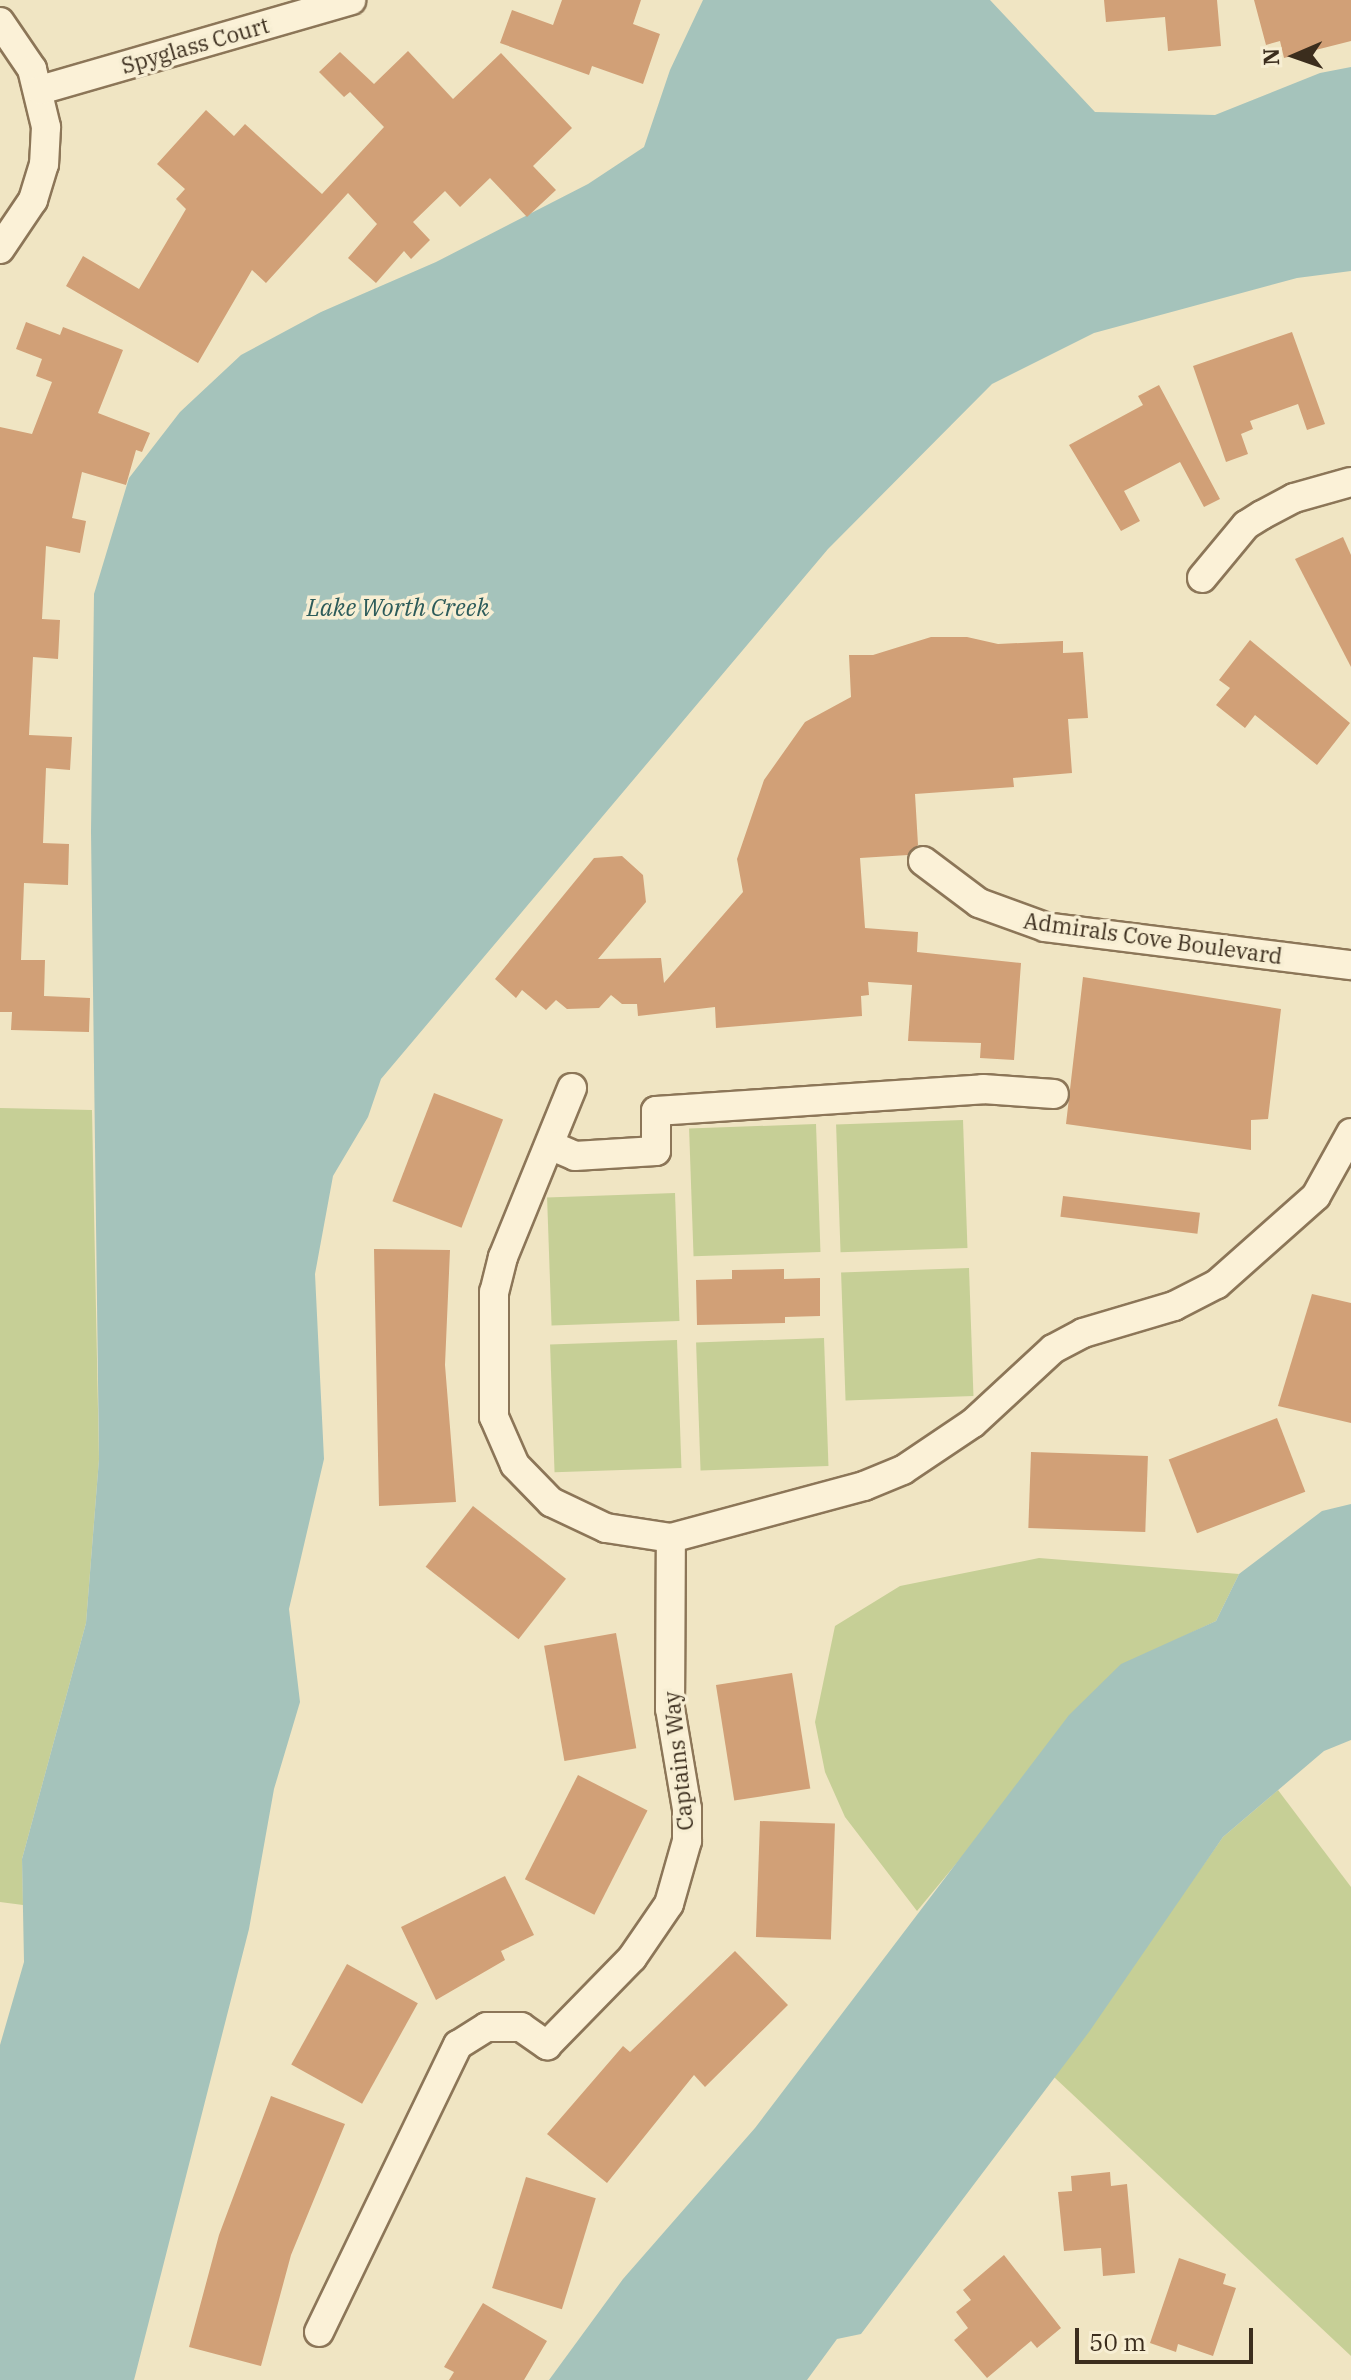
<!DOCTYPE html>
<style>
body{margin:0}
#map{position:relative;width:1351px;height:2380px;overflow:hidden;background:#f0e5c3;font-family:"IBM Plex Serif",serif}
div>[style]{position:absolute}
.green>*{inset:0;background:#c6cf96;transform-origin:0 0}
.water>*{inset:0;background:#a5c3bb}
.building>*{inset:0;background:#d1a077;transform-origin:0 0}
.roads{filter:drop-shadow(2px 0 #8c7658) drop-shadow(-2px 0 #8c7658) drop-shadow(0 2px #8c7658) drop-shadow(0 -2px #8c7658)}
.minor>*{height:28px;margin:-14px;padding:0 14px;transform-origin:14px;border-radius:14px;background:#fbf1d7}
span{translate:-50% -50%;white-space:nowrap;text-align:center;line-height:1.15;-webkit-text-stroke:7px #f7eed3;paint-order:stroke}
.street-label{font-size:22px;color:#3b2d1d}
.water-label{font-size:24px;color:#2c5b5a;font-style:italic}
.north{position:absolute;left:1255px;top:16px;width:80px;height:80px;-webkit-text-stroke:6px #f7eed3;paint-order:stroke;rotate:268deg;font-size:22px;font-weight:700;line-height:32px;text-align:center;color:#3b2d1d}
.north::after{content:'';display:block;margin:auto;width:28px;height:36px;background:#3b2d1d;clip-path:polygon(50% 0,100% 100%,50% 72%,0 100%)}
.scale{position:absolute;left:1075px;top:2328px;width:178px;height:36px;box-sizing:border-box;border:4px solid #3b2d1d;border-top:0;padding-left:10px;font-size:24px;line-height:28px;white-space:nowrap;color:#3b2d1d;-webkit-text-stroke:6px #f7eed3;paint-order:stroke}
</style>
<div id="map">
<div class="green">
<div style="clip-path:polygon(0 1108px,92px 1110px,99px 1459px,86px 1623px,22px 1859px,23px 1905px,0 1902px)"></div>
<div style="left:963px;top:1120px;width:128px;height:127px;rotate:88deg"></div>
<div style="left:816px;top:1124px;width:128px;height:127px;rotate:88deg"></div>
<div style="left:675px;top:1193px;width:128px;height:128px;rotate:88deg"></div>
<div style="left:969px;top:1268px;width:128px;height:128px;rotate:88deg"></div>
<div style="left:824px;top:1338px;width:128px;height:128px;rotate:88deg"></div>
<div style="left:677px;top:1340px;width:128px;height:127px;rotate:88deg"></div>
<div style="clip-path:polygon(1039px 1558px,1239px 1574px,1216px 1621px,1180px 1638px,960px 1859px,917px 1911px,845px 1817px,825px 1772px,815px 1722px,835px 1626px,900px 1586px)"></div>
<div style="clip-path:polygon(1278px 1790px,1351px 1887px,1351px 2356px,1054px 2077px,1223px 1837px)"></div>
</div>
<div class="water">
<div style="clip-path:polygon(703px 0,990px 0,1095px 112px,1215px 115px,1320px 73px,1351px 67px,1351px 271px,1297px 278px,1094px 333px,992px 384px,828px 549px,381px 1079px,368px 1117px,333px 1176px,315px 1274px,324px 1459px,289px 1609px,300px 1702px,274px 1789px,249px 1929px,134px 2380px,0 2380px,0 2045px,24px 1962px,22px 1859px,86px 1623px,99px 1459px,91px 832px,94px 594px,129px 478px,180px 412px,241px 355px,321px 312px,436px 262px,588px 184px,644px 147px,670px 70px)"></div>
<div style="clip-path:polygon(1351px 1504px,1351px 1740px,1324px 1751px,1223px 1837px,1089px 2032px,861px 2334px,837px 2339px,807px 2380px,549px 2380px,623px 2279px,755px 2128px,1069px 1715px,1121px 1664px,1216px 1621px,1239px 1574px,1322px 1511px)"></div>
</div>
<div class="building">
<div style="clip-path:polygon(562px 0,641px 0,633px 24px,660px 34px,643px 84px,592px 66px,589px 75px,500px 43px,512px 10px,553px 25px)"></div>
<div style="clip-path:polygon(1104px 0,1217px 0,1221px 46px,1168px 51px,1165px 17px,1106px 22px)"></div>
<div style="clip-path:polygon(1254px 0,1351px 0,1351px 41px,1284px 58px,1280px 41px,1266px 45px)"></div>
<div style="clip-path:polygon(408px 51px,453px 99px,501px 53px,572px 128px,533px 166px,556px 190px,527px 217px,490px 178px,460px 207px,445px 191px,413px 222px,430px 240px,411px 259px,404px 251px,376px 283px,348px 258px,377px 224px,348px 193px,266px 283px,252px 270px,198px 363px,66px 286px,83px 256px,139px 289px,186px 209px,176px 199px,185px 189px,157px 164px,206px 110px,234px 136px,245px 124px,322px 194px,384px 127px,350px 92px,344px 97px,319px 72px,340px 52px,374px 84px)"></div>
<div style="clip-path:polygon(26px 322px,60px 335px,63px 327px,123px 350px,98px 413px,150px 433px,142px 452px,136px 450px,126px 485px,82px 472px,72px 518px,86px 521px,80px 553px,46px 546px,42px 619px,60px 620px,58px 659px,33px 657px,29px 735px,72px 737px,70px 770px,46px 768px,43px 843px,69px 844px,68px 885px,24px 883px,21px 960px,45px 960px,44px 996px,90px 998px,89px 1032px,11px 1030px,12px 1012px,0 1012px,0 427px,32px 434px,52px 382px,36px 376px,42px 359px,16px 349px)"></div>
<div style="clip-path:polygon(1292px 332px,1325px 424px,1307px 430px,1298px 404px,1250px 421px,1253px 429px,1241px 434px,1248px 454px,1226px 462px,1193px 366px)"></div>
<div style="clip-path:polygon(1159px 385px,1220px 499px,1204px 507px,1180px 462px,1124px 491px,1140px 521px,1121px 531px,1069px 445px,1143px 405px,1138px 396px)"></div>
<div style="clip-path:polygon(1343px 537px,1351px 555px,1351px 667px,1295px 559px)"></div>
<div style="clip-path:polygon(931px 637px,967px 637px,998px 644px,1063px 641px,1063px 653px,1083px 652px,1088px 718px,1068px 719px,1072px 773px,1013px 778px,1014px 787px,915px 794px,918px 845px,908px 855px,860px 858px,865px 928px,918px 932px,917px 952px,1021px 963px,1014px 1060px,980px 1058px,981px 1043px,908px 1041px,912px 985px,868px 982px,869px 995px,861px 996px,862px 1016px,716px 1028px,715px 1007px,638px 1016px,637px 1004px,622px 1004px,611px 995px,599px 1008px,567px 1009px,556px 1000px,546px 1010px,522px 990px,516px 998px,495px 979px,594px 858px,622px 856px,643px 875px,646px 902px,598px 959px,661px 958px,664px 983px,743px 892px,737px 859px,764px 780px,805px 722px,851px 697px,849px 655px,873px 655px)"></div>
<div style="clip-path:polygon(1250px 640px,1350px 723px,1317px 765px,1255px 715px,1245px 728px,1216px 705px,1230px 688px,1219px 680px)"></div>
<div style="clip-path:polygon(1083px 977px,1281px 1009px,1268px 1119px,1251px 1120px,1251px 1150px,1066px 1124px)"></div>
<div style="left:434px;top:1093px;width:74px;height:116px;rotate:21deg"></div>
<div style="left:1063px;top:1196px;width:138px;height:21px;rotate:7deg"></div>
<div style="clip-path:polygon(374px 1249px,450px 1250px,445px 1365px,456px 1502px,379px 1506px)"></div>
<div style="clip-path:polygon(784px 1269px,784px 1279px,820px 1278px,820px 1316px,785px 1317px,785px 1323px,697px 1325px,696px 1280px,732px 1279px,732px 1270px)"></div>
<div style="clip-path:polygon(1312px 1294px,1351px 1303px,1351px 1423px,1278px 1406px)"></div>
<div style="left:1277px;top:1418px;width:79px;height:116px;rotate:69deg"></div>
<div style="left:1031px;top:1452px;width:117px;height:76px;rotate:2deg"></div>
<div style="left:473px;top:1506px;width:118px;height:77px;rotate:38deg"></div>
<div style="left:616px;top:1633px;width:117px;height:73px;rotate:80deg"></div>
<div style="left:792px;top:1673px;width:117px;height:77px;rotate:81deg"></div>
<div style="left:578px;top:1775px;width:78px;height:117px;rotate:27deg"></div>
<div style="left:760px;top:1821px;width:75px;height:116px;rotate:2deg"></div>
<div style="clip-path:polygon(505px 1876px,534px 1935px,501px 1951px,505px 1960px,436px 2000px,401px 1927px)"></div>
<div style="clip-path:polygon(735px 1951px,788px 2005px,705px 2087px,694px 2075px,607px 2183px,547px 2134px,623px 2046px,630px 2052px)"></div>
<div style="left:347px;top:1964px;width:81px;height:115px;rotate:29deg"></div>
<div style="clip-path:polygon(271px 2096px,345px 2124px,291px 2255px,261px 2366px,189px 2347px,219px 2235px)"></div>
<div style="clip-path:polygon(1110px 2172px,1111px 2186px,1127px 2184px,1135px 2273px,1103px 2276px,1101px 2248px,1064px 2251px,1058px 2192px,1072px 2191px,1071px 2176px)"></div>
<div style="left:526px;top:2177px;width:73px;height:116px;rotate:17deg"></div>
<div style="clip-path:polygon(1004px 2255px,1061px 2328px,1037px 2348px,1031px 2341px,987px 2378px,954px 2340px,968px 2328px,956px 2312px,971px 2300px,963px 2290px)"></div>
<div style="clip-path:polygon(1179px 2258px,1226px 2274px,1223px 2284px,1236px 2288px,1213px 2356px,1178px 2344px,1176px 2352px,1150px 2343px)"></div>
<div style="clip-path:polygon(483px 2303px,547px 2341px,524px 2380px,449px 2380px,454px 2372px,444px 2367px)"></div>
</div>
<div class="roads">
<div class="minor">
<div style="left:0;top:22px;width:57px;rotate:55.8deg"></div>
<div style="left:32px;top:69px;width:60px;rotate:76.4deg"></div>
<div style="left:46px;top:127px;width:37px;rotate:93deg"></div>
<div style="left:44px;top:164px;width:38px;rotate:107deg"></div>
<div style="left:33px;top:200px;width:59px;rotate:124deg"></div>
<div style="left:40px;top:90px;width:324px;rotate:-16.1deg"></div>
<div style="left:1202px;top:578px;width:69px;rotate:-50.3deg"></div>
<div style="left:1246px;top:525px;width:19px;rotate:-32deg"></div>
<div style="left:1262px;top:515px;width:36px;rotate:-28deg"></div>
<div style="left:1294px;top:498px;width:59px;rotate:-15.7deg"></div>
<div style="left:923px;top:861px;width:70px;rotate:36.9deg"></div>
<div style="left:979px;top:903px;width:70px;rotate:20deg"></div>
<div style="left:1045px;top:927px;width:308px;rotate:7.1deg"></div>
<div style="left:572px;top:1088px;width:183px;rotate:112.2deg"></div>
<div style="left:503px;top:1257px;width:36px;rotate:104deg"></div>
<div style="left:494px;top:1292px;width:125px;rotate:90deg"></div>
<div style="left:494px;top:1417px;width:52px;rotate:66.4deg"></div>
<div style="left:515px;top:1465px;width:52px;rotate:45.8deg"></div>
<div style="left:551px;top:1502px;width:61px;rotate:25.3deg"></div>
<div style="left:606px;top:1528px;width:66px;rotate:8.7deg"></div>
<div style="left:671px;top:1538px;width:200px;rotate:-15.1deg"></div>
<div style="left:864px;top:1486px;width:42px;rotate:-22.3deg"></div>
<div style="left:903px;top:1470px;width:84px;rotate:-33.9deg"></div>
<div style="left:973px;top:1423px;width:109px;rotate:-42.8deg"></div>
<div style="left:1053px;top:1349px;width:34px;rotate:-28deg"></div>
<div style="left:1083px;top:1333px;width:95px;rotate:-16.5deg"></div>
<div style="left:1174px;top:1306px;width:48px;rotate:-27.1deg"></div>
<div style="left:1217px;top:1284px;width:132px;rotate:-41.6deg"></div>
<div style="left:1316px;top:1196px;width:72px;rotate:-60.9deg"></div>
<div style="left:552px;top:1146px;width:25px;rotate:23deg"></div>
<div style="left:575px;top:1156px;width:81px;rotate:-3.5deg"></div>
<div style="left:656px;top:1151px;width:40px;rotate:-90deg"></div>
<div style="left:656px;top:1111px;width:328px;rotate:-3.8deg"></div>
<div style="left:983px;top:1089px;width:71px;rotate:4deg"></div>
<div style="left:319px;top:2332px;width:319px;rotate:-64.2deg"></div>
<div style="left:458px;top:2045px;width:34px;rotate:-32deg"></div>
<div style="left:487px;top:2027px;width:34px"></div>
<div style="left:521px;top:2027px;width:32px;rotate:35deg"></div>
<div style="left:547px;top:2045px;width:122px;rotate:-45.7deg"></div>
<div style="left:632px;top:1958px;width:65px;rotate:-55.6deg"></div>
<div style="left:669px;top:1904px;width:66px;rotate:-74.1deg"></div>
<div style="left:687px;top:1841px;width:32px;rotate:-90deg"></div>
<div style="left:687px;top:1809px;width:101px;rotate:-99.6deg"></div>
<div style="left:670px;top:1709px;width:171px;rotate:-89.7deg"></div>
</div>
</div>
<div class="street-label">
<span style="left:195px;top:45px;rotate:-16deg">Spyglass Court</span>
<span style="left:1153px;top:938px;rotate:8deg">Admirals Cove Boulevard</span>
<span style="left:678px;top:1761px;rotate:-96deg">Captains Way</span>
</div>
<div class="water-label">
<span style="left:398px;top:608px">Lake Worth Creek</span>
</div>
<div class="north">N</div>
<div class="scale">50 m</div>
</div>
